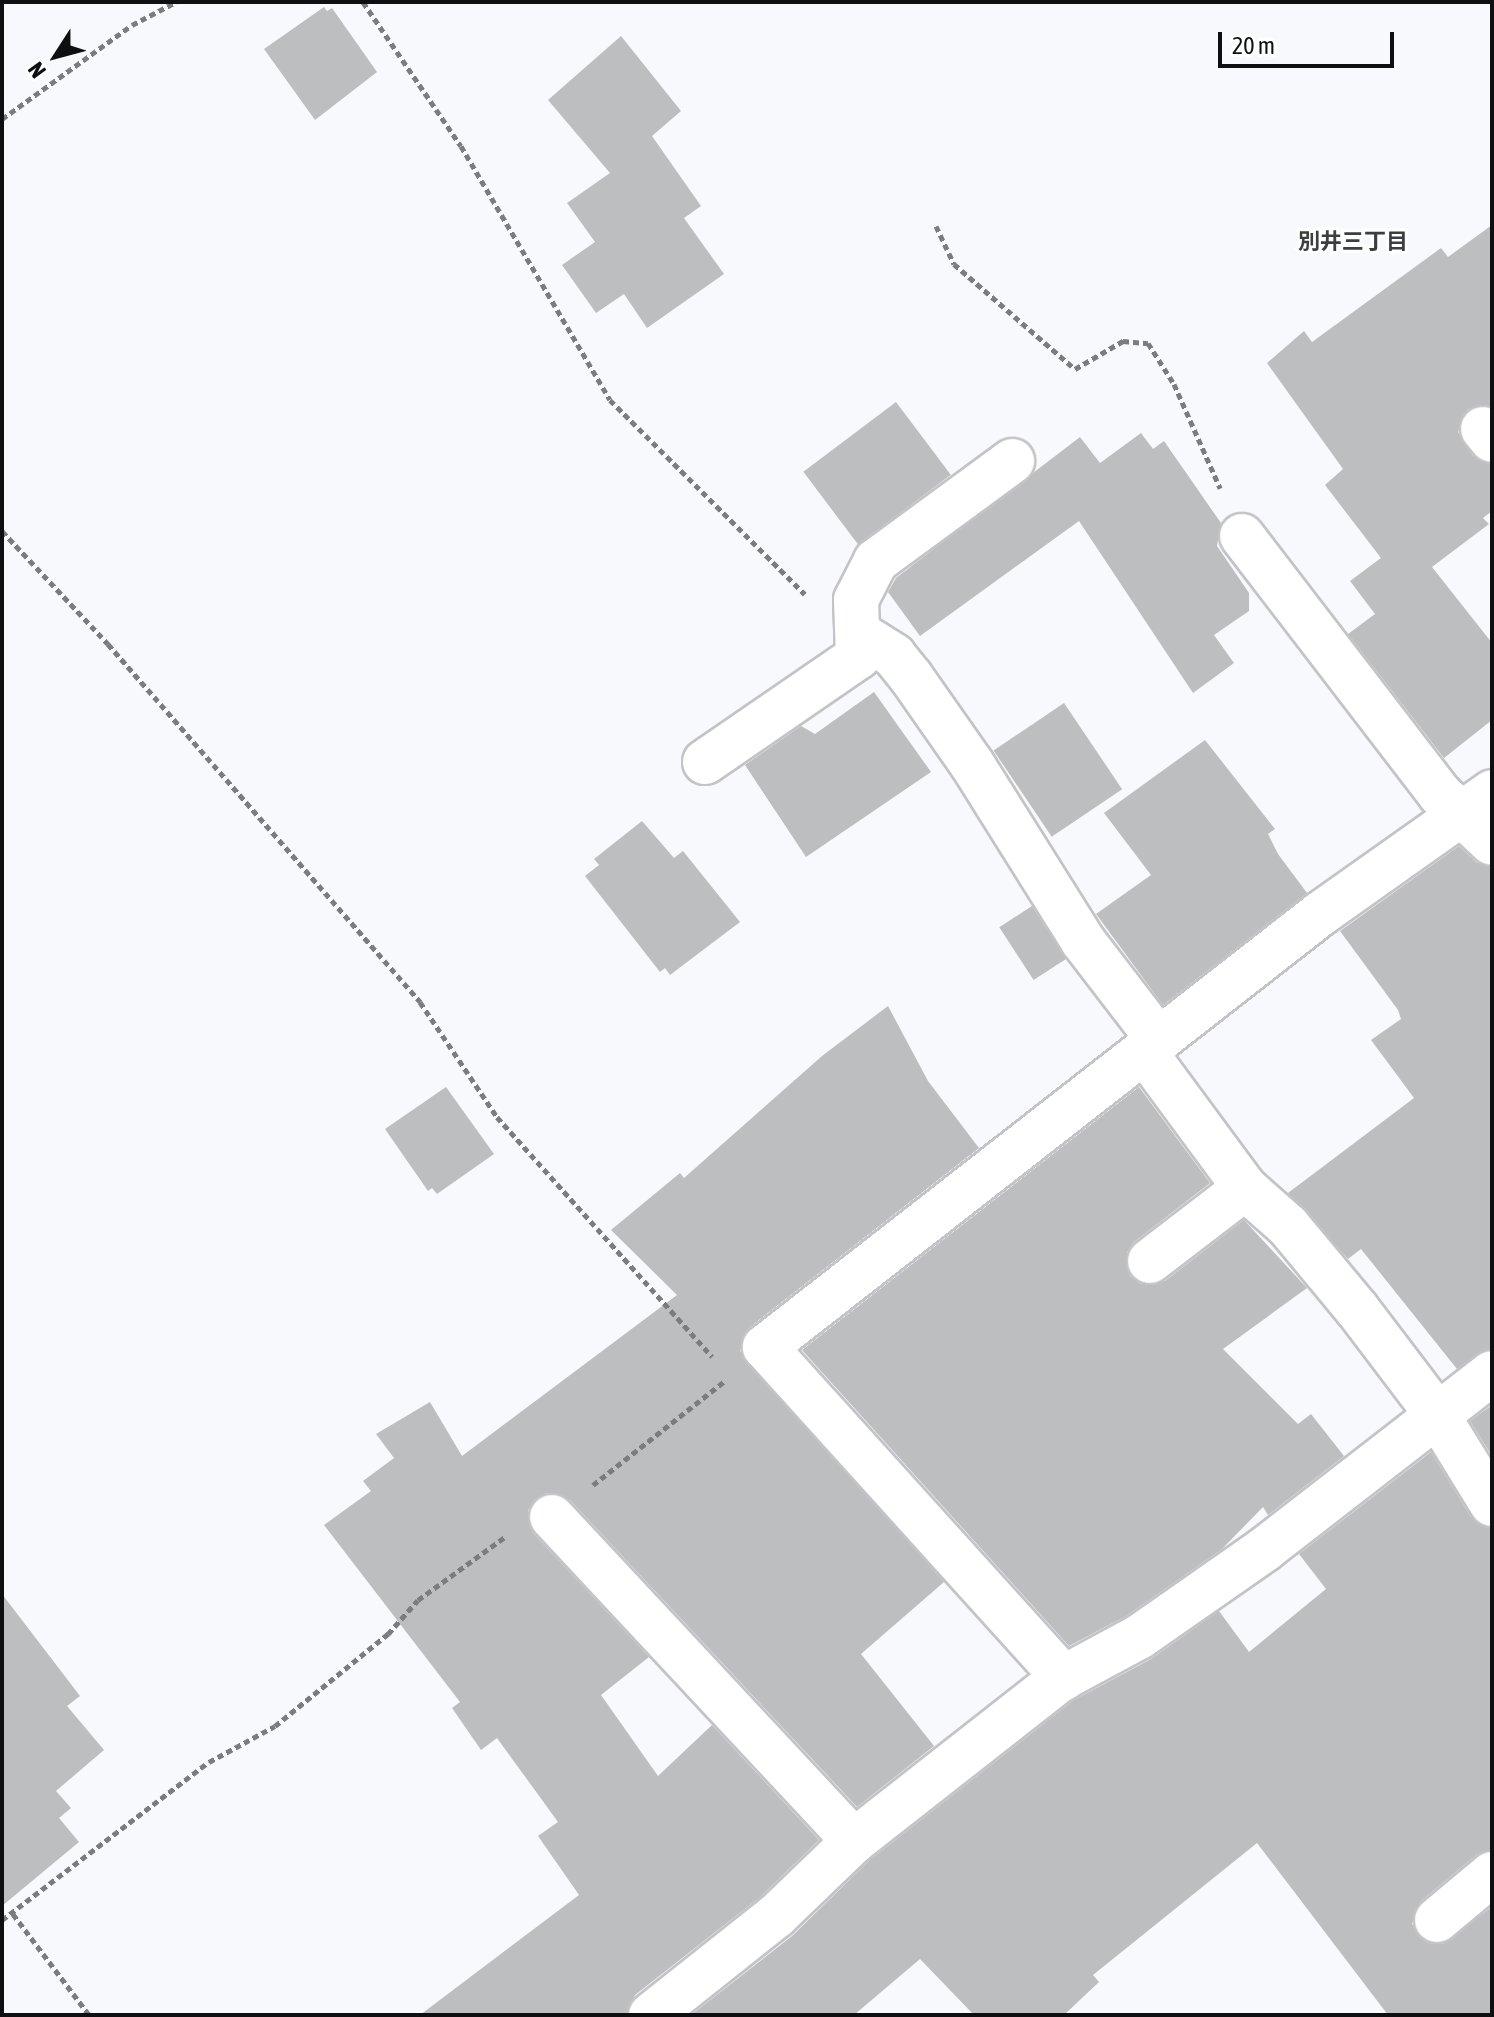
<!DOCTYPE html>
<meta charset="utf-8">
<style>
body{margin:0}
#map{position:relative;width:1494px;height:2017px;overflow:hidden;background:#f7f9fc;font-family:"Asap Condensed","Noto Sans JP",sans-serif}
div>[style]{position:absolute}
.building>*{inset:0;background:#bcbec0;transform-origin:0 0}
.path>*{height:5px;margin-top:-2.5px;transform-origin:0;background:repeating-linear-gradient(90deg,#7b7c7e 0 6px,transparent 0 10px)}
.roads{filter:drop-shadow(2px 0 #c2c4c7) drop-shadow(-2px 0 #c2c4c7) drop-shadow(0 2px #c2c4c7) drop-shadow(0 -2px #c2c4c7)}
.minor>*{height:44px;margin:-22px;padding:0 22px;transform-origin:22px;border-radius:22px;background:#fff}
span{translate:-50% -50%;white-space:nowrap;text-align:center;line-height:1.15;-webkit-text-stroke:6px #fff;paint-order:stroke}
.neighbourhood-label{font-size:22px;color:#3c3e40;font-weight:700}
.frame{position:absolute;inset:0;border:4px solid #0e0f10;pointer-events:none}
.north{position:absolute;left:16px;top:16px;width:80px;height:80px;-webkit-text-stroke:6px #fff;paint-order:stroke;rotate:234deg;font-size:22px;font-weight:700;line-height:32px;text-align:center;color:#0e0f10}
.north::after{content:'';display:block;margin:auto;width:28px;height:36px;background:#0e0f10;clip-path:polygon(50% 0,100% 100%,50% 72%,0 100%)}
.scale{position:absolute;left:1218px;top:32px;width:176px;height:36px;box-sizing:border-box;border:4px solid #0e0f10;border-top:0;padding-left:10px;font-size:24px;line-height:28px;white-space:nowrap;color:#0e0f10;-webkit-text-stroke:6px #fff;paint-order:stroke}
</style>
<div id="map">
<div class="building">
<div style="clip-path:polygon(324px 7px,327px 11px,332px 8px,377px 72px,315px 120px,264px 49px)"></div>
<div style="clip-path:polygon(621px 36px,681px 111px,652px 136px,701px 206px,684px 218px,724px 274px,647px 328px,624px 294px,596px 313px,562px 265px,595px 242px,567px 203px,610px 173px,548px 100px)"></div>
<div style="clip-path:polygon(1492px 225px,1492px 406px,1468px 409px,1458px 432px,1473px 456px,1492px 464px,1492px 511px,1483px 518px,1489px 524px,1432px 567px,1492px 643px,1492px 720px,1444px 758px,1348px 634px,1375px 614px,1350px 581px,1381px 558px,1325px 485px,1343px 469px,1267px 363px,1304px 331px,1312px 342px,1441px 248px,1448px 257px)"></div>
<div style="left:896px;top:402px;width:91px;height:116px;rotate:53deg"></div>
<div style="clip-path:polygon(1141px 433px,1153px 449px,1164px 441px,1221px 523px,1217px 546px,1249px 593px,1249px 611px,1214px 635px,1234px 663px,1193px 693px,1079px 521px,920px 636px,888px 592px,896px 578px,1080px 437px,1100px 463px)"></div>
<div style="clip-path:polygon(874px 692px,931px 772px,806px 857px,745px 765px,801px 726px,815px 734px)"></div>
<div style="left:1064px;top:703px;width:104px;height:85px;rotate:56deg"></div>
<div style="clip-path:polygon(1205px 740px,1275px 829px,1268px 834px,1278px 854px,1307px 893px,1163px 1005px,1096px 914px,1151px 875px,1104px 813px)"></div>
<div style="clip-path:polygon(642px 821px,674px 858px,683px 851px,740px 922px,670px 975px,665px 968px,660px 972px,585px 876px,599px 865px,594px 859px)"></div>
<div style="clip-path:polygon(1459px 846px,1476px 862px,1492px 867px,1492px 1349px,1457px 1369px,1361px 1249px,1348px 1259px,1288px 1193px,1414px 1098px,1371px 1040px,1401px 1019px,1398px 1010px,1340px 931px)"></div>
<div style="left:1032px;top:906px;width:63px;height:39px;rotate:57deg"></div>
<div style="clip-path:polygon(888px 1006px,928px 1081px,979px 1148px,750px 1327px,740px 1351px,944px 1582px,861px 1654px,934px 1746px,857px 1807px,570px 1500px,546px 1493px,528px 1510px,533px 1533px,649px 1657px,601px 1695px,658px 1776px,712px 1725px,819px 1840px,760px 1897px,635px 1995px,627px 2015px,420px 2015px,579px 1895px,538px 1836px,558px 1822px,497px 1738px,481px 1750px,452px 1708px,460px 1702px,324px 1525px,371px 1491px,363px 1481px,394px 1458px,376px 1434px,430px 1402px,462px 1456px,677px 1295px,611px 1230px,680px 1173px,684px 1178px,822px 1056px)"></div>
<div style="clip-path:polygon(446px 1087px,494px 1154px,437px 1194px,432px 1188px,428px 1191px,385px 1129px)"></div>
<div style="clip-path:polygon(1139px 1087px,1210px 1183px,1134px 1242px,1127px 1252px,1130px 1276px,1141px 1284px,1165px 1281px,1244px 1220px,1307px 1288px,1223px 1349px,1298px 1424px,1311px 1414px,1344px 1456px,1268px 1515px,1263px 1507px,1222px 1549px,1126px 1616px,1069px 1646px,802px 1350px)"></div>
<div style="clip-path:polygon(1492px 1405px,1492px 1456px,1470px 1421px)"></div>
<div style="clip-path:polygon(1431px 1452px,1471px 1517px,1492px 1529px,1492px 1850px,1476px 1855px,1421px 1901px,1412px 1924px,1428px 1943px,1442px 1944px,1492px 1907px,1492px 2015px,1388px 2015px,1257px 1843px,1093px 1975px,1099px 1982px,1064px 2015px,974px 2015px,920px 1959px,854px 2015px,691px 2015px,792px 1936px,870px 1860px,1074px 1700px,1151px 1659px,1219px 1611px,1249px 1652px,1326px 1589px,1299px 1554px)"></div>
<div style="clip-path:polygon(2px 1594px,80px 1696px,67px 1706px,104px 1750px,56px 1791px,71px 1808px,59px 1818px,79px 1842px,2px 1906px)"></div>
</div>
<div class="path">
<div style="left:363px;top:2px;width:174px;rotate:55.8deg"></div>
<div style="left:461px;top:146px;width:294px;rotate:59.6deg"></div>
<div style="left:610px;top:400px;width:275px;rotate:44.9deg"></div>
<div style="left:2px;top:119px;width:160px;rotate:-35.9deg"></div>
<div style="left:132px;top:25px;width:50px;rotate:-27.6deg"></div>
<div style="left:936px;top:226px;width:42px;rotate:64.7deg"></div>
<div style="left:954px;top:264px;width:160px;rotate:41deg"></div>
<div style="left:1075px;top:369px;width:56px;rotate:-30.3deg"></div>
<div style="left:1123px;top:341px;width:25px;rotate:5deg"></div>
<div style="left:1148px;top:343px;width:49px;rotate:57.6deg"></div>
<div style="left:1174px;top:384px;width:114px;rotate:66.1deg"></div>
<div style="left:2px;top:531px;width:155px;rotate:46.8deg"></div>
<div style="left:108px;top:644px;width:475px;rotate:48.9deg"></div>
<div style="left:420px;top:1002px;width:138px;rotate:56.2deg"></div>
<div style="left:497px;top:1117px;width:322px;rotate:48.1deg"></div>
<div style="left:593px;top:1485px;width:169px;rotate:-38.3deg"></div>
<div style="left:13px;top:1914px;width:126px;rotate:53deg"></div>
<div style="left:2px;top:1920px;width:260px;rotate:-37.4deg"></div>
<div style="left:209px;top:1762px;width:75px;rotate:-28.6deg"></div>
<div style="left:275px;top:1726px;width:146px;rotate:-39.2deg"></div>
<div style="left:388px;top:1634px;width:45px;rotate:-48.6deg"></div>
<div style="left:418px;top:1600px;width:109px;rotate:-36deg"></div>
</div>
<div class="roads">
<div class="minor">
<div style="left:1483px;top:429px;width:14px;rotate:51deg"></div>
<div style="left:1242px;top:536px;width:325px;rotate:52.5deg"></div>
<div style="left:1440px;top:794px;width:71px;rotate:43.3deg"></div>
<div style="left:861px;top:635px;width:39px;rotate:32deg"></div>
<div style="left:894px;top:656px;width:27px;rotate:51deg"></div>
<div style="left:911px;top:677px;width:106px;rotate:55deg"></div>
<div style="left:972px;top:764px;width:209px;rotate:57.9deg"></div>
<div style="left:1083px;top:941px;width:125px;rotate:52.5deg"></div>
<div style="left:705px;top:762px;width:186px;rotate:-34.5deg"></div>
<div style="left:858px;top:657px;width:57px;rotate:-92deg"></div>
<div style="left:856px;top:600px;width:44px;rotate:-62.9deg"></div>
<div style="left:876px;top:561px;width:169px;rotate:-36.3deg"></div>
<div style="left:1144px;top:1051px;width:170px;rotate:53.6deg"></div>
<div style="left:1245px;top:1188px;width:57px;rotate:41.5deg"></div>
<div style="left:1288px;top:1226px;width:108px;rotate:50.3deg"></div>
<div style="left:1357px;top:1309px;width:131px;rotate:52.8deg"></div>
<div style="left:1436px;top:1413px;width:107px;rotate:58.4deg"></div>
<div style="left:1150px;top:1261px;width:120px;rotate:-37.5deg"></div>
<div style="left:552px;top:1517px;width:443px;rotate:47deg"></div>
<div style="left:1064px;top:1678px;width:446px;rotate:-132.1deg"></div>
<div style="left:765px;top:1347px;width:704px;rotate:-37.96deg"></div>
<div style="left:1320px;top:914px;width:211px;rotate:-35.3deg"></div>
<div style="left:1437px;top:1920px;width:72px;rotate:-39.9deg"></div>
<div style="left:651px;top:2015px;width:159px;rotate:-38.4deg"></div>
<div style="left:776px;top:1916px;width:108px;rotate:-43.9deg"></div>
<div style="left:854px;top:1841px;width:261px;rotate:-38.1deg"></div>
<div style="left:1059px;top:1680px;width:91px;rotate:-28.3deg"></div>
<div style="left:1139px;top:1637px;width:154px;rotate:-34.9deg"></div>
<div style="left:1265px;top:1549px;width:287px;rotate:-37.8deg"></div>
</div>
</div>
<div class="neighbourhood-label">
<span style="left:1353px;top:242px">別井三丁目</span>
</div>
<div class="frame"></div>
<div class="north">N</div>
<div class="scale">20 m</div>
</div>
